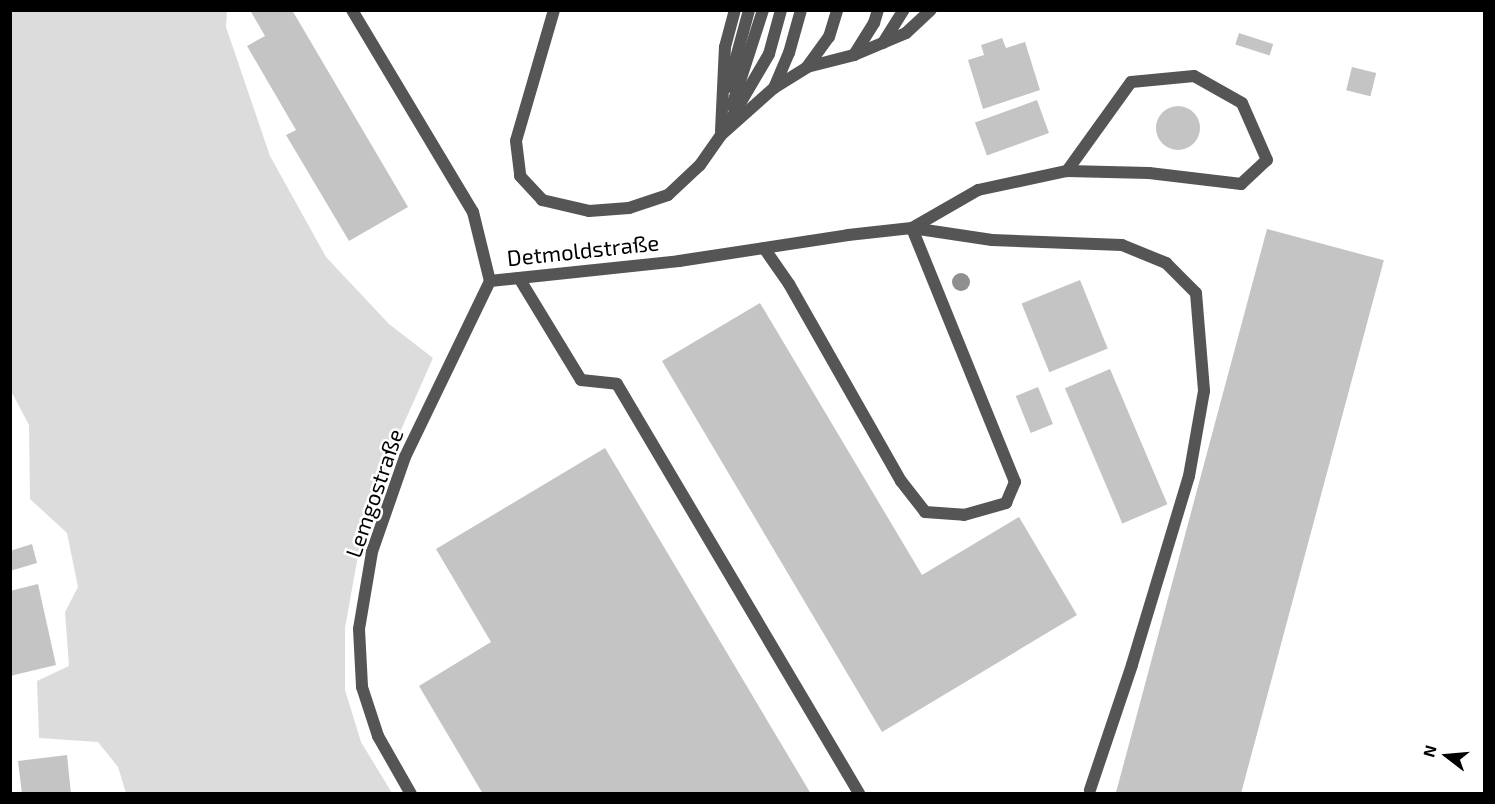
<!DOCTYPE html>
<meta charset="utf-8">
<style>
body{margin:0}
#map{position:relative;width:1495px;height:804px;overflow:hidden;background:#fff;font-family:"Exo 2",sans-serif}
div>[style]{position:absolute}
.green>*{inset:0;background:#dcdcdc}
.building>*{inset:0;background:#c4c4c4;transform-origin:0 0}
.round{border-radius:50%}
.lane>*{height:12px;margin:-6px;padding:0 6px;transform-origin:6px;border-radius:6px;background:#555}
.street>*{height:12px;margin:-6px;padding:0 6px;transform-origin:6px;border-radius:6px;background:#555}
.trees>*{width:18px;height:18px;margin:-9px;border-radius:50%;background:#8f8f8f}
span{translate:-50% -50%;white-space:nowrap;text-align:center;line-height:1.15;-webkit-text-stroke:5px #fff;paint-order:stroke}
.street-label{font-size:22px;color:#000}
.frame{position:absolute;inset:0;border:12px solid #000;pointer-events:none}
.north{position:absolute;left:1417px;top:726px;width:60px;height:60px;-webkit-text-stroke:4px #fff;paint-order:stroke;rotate:286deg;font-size:16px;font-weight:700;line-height:24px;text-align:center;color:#000}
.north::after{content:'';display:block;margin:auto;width:21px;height:27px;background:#000;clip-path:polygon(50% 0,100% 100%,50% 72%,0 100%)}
</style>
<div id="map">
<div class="green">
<div style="clip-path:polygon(11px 10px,227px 11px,226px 27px,270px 156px,326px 257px,389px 324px,433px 358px,392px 450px,359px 550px,345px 628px,345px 690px,361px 742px,392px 793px,126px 793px,118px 767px,98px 742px,39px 738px,37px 681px,69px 666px,65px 612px,78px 587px,67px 533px,30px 499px,29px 425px,11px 391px)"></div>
</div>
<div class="building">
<div style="clip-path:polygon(250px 10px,292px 10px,408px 207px,349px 241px,286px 135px,296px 130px,247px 46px,265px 36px)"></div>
<div style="left:1239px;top:33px;width:36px;height:12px;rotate:18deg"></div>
<div style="clip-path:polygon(1002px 38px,1006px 48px,1025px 42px,1040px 90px,983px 109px,968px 60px,984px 55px,981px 45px)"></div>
<div style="left:1352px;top:67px;width:25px;height:24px;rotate:14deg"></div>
<div style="left:1037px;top:100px;width:35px;height:66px;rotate:70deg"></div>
<div class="round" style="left:1156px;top:106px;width:44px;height:44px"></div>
<div style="left:1267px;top:229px;width:121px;height:585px;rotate:15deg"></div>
<div style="left:1080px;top:280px;width:74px;height:63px;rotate:68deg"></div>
<div style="clip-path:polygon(760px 303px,922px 575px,1019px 517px,1077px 615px,882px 732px,662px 361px)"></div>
<div style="left:1110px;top:369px;width:147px;height:49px;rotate:67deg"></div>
<div style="left:1038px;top:387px;width:40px;height:24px;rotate:68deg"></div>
<div style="clip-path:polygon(605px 448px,811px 794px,483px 794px,419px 686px,491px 642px,436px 549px)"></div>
<div style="clip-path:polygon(32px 544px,37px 563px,10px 571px,10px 551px)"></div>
<div style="clip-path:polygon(38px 584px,56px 665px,10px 676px,10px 591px)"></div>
<div style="clip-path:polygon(67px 755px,71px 794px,22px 794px,18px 761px)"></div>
</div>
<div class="lane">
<div style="left:554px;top:10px;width:136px;rotate:106.2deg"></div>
<div style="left:516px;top:141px;width:35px;rotate:83deg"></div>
<div style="left:520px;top:176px;width:33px;rotate:47deg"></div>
<div style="left:542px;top:200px;width:48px;rotate:13.2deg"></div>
<div style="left:589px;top:211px;width:40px;rotate:-4.3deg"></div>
<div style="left:629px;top:208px;width:41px;rotate:-18.4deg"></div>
<div style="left:668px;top:195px;width:44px;rotate:-43.2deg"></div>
<div style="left:700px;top:165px;width:37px;rotate:-55deg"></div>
<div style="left:721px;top:135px;width:71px;rotate:-41.6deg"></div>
<div style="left:774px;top:88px;width:39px;rotate:-32deg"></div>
<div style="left:807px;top:67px;width:49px;rotate:-14.3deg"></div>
<div style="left:854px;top:55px;width:56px;rotate:-22.9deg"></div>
<div style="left:906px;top:33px;width:34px;rotate:-43deg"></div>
<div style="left:883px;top:43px;width:39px;rotate:-58deg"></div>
<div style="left:854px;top:55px;width:38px;rotate:-58deg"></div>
<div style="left:874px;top:23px;width:14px;rotate:-73deg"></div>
<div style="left:807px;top:67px;width:37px;rotate:-54deg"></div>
<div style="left:829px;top:37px;width:28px;rotate:-73deg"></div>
<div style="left:728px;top:87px;width:80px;rotate:-74.7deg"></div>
<div style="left:774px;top:88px;width:38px;rotate:-67deg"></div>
<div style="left:789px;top:53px;width:45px;rotate:-74.4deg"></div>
<div style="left:732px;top:106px;width:101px;rotate:-72.1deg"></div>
<div style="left:728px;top:124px;width:81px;rotate:-59.6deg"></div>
<div style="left:769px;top:54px;width:46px;rotate:-74.7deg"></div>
<div style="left:721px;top:131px;width:84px;rotate:-87.3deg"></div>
<div style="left:725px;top:47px;width:38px;rotate:-75deg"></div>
<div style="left:912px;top:228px;width:76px;rotate:-29.9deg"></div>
<div style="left:978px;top:190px;width:91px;rotate:-12.1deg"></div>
<div style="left:1067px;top:171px;width:82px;rotate:1.4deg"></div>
<div style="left:1149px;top:173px;width:93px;rotate:6.8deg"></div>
<div style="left:1241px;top:184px;width:35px;rotate:-43deg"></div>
<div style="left:1267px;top:160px;width:62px;rotate:-113.7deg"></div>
<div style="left:1242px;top:103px;width:55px;rotate:-150.6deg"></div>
<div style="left:1194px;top:76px;width:63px;rotate:174.6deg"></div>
<div style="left:1131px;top:82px;width:110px;rotate:125.7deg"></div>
<div style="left:764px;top:248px;width:44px;rotate:55.2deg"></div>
<div style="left:789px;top:284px;width:227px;rotate:60.4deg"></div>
<div style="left:901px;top:481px;width:39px;rotate:52deg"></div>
<div style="left:925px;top:512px;width:39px;rotate:4deg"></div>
<div style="left:964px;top:515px;width:44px;rotate:-15.9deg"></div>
<div style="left:1006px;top:503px;width:23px;rotate:-67deg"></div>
<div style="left:1015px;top:482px;width:274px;rotate:-112.1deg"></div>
<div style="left:519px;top:278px;width:119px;rotate:58.7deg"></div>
<div style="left:581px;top:380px;width:36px;rotate:6deg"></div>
<div style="left:617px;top:384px;width:476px;rotate:59.4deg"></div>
<div style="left:490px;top:281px;width:190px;rotate:-6deg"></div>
<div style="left:679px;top:261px;width:171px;rotate:-8.7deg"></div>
<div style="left:848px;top:235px;width:64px;rotate:-6.2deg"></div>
<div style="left:912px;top:228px;width:81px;rotate:8.5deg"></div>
<div style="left:992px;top:240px;width:130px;rotate:2.2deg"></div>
<div style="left:1122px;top:245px;width:48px;rotate:22.2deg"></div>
<div style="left:1166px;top:263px;width:42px;rotate:45deg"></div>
<div style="left:1196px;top:293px;width:98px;rotate:85.3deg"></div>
<div style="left:1204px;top:391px;width:86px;rotate:100deg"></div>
<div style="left:1189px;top:476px;width:197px;rotate:106.8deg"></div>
<div style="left:1132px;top:665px;width:132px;rotate:108.6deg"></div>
</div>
<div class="street">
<div style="left:352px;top:10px;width:235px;rotate:59.1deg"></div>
<div style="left:473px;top:212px;width:71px;rotate:76.2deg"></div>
<div style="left:490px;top:281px;width:195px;rotate:115.8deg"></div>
<div style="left:405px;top:457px;width:101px;rotate:109.2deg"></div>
<div style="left:372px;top:552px;width:78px;rotate:99.6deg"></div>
<div style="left:359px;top:629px;width:58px;rotate:87deg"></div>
<div style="left:362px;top:687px;width:52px;rotate:71.9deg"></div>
<div style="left:378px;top:736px;width:67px;rotate:60.4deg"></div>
</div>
<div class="trees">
<div style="left:961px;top:282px"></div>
</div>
<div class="street-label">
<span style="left:583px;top:250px;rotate:-6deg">Detmoldstraße</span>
<span style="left:374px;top:493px;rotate:-71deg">Lemgostraße</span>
</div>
<div class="frame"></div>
<div class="north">N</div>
</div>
